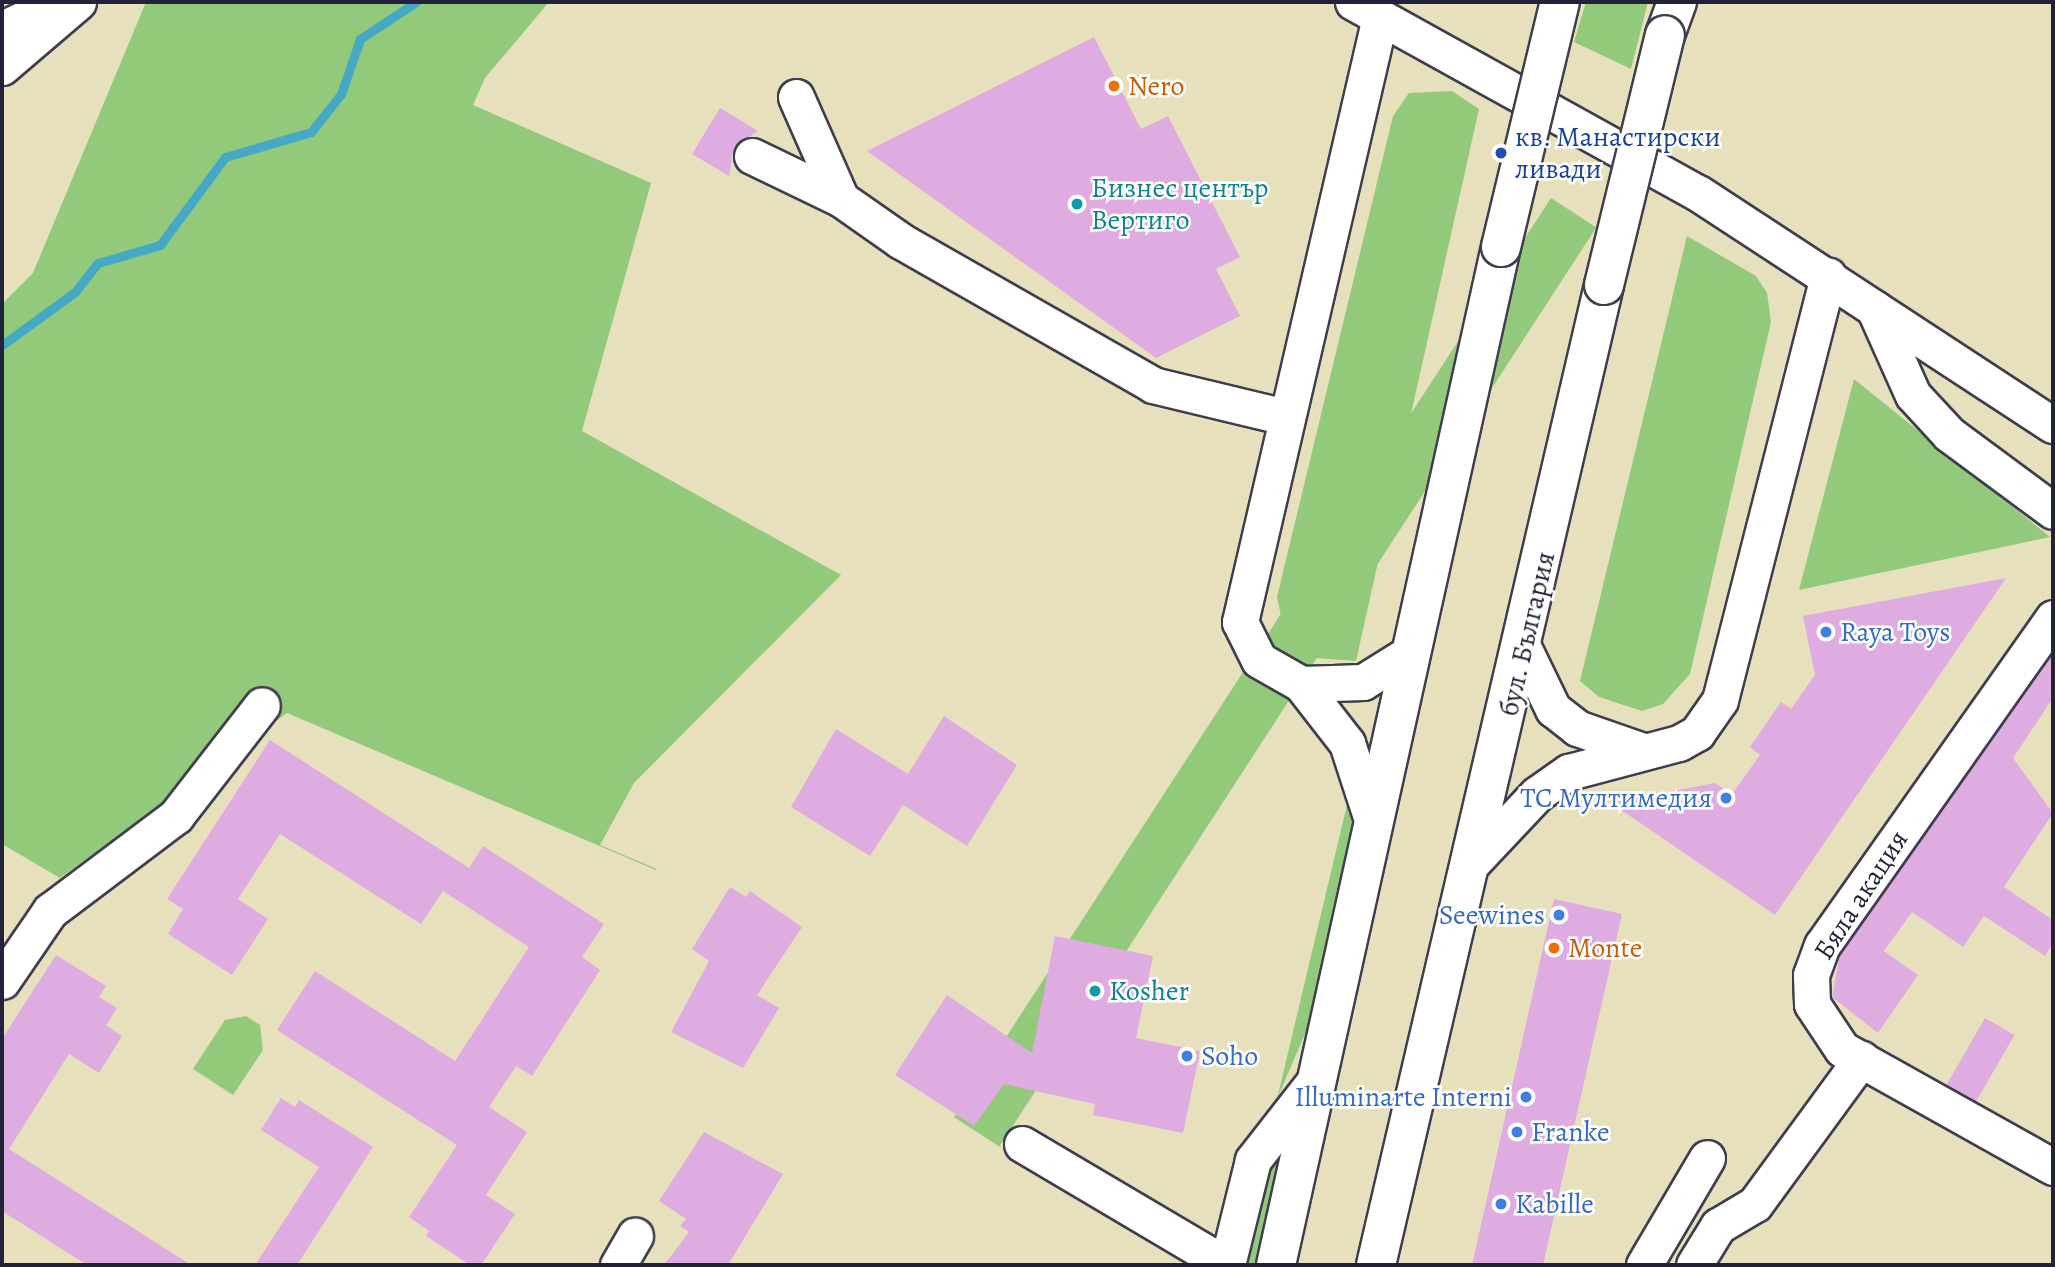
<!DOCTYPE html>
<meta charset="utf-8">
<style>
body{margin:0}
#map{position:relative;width:2055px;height:1267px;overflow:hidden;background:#e7e0bc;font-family:Alegreya,serif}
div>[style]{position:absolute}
.green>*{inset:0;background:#92c97b;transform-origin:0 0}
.stream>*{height:9px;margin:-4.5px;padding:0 4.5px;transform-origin:4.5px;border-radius:4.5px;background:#45a9c5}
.building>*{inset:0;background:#dface1;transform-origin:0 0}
.roads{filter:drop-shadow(2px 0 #403e4e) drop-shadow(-2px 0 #403e4e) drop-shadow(0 2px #403e4e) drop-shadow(0 -2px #403e4e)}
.minor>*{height:35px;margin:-17.5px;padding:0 17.5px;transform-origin:17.5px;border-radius:17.5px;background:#fff}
.major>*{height:38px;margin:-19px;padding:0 19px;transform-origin:19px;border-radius:19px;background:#fff}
.bridges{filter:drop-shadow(2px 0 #403e4e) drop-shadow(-2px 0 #403e4e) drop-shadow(0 2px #403e4e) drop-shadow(0 -2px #403e4e)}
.major-bridge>*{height:38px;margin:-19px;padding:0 19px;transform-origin:19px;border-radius:19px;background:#fff}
.dots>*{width:19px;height:19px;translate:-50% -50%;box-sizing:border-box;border:4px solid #fff;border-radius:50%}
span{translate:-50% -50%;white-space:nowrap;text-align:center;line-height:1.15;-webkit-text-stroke:5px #fff;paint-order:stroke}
.food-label{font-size:28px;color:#c56008}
.left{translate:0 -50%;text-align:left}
.transit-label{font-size:28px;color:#164399}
.culture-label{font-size:28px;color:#0d838f}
.shop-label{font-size:28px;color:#366cbe}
.right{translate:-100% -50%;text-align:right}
.street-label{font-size:28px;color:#22223b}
.frame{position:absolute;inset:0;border:4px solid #22223b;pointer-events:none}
</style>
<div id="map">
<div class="green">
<div style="clip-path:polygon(146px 2px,549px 2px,485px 78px,473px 105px,651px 183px,582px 431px,841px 575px,634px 783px,600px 845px,657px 869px,899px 614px,656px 870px,287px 713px,60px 878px,2px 844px,2px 304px,33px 273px)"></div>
<div style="clip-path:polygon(1586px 2px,1648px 2px,1631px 69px,1574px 42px)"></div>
<div style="clip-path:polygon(1452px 91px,1479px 109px,1356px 661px,1315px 658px,1285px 635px,1277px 597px,1393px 116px,1409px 93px)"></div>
<div style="left:1551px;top:198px;width:54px;height:1096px;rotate:33deg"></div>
<div style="clip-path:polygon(1687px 236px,1756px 276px,1767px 293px,1771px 322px,1690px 674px,1663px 704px,1642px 711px,1599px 697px,1580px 681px)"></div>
<div style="clip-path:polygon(1854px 379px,2050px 537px,1799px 590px)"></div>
<div style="clip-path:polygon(1351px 788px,1352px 829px,1308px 1027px,1277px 1099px)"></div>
<div style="clip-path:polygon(246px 1016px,260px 1025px,263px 1050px,233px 1095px,193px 1069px,225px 1020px)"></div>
<div style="clip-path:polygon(1292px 1124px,1260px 1265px,1238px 1265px,1259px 1168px)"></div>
</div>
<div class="stream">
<div style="left:2px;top:345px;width:90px;rotate:-36deg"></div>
<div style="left:75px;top:292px;width:37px;rotate:-52deg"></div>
<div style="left:98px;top:263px;width:65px;rotate:-16.2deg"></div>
<div style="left:160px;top:245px;width:109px;rotate:-53.5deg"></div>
<div style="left:225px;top:157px;width:90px;rotate:-16.2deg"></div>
<div style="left:311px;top:132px;width:48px;rotate:-51.7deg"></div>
<div style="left:341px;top:94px;width:58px;rotate:-70.9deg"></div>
<div style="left:360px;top:39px;width:67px;rotate:-33.5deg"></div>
</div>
<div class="building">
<div style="clip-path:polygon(1094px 37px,1141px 129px,1168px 116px,1240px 257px,1216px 269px,1240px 316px,1156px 358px,867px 151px)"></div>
<div style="clip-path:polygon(720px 108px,758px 131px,734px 147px,729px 176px,692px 154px)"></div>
<div style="clip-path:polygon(2006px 578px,1775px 915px,1611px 803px,1715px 783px,1732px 794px,1760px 755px,1750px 747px,1781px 702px,1791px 709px,1815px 675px,1803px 616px)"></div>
<div style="clip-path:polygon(2053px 653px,2053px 698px,2013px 758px,2053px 813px,2004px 887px,2053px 920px,2053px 943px,2045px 956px,1984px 916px,1963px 947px,1912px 912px,1884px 951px,1918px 975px,1878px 1033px,1832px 997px,1840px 954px)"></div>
<div style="clip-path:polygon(944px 716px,1017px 765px,967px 846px,903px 805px,870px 856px,791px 807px,836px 729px,908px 774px)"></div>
<div style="clip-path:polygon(270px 740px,469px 868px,483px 846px,604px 924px,582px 957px,600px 970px,532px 1076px,516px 1066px,489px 1107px,527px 1132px,486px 1195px,515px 1214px,481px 1265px,470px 1265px,426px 1236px,429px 1231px,409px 1217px,457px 1145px,277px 1030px,315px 971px,455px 1061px,529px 947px,443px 891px,421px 924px,280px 834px,238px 899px,268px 919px,232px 975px,168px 934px,183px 909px,167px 899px)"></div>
<div style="clip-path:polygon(730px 887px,746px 897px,750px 891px,802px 927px,757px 995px,779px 1008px,743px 1068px,671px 1032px,709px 961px,692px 949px)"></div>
<div style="clip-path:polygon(1554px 899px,1622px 914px,1558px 1198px,1543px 1265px,1472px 1265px)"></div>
<div style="clip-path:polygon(1055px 936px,1153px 956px,1136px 1038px,1200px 1051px,1183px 1133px,1093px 1115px,1095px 1104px,1004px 1084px,974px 1126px,895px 1075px,947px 995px,1032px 1053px)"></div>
<div style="clip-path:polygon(56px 955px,106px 986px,99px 997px,117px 1008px,106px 1025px,122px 1036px,99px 1073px,69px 1054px,9px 1149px,191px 1265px,87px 1265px,2px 1211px,2px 1039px)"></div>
<div style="left:1985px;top:1018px;width:34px;height:77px;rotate:30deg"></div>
<div style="clip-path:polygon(281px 1098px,295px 1107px,299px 1100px,373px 1147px,297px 1265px,255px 1265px,319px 1167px,261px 1130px)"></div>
<div style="clip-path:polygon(704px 1132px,783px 1174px,728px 1265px,664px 1265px,689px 1232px,680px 1226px,686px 1219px,659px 1201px)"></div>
</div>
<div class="roads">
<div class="minor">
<div style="left:1353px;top:2px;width:394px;rotate:29deg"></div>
<div style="left:1698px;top:193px;width:424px;rotate:33.2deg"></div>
<div style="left:1380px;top:17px;width:621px;rotate:103.03deg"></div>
<div style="left:1240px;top:622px;width:42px;rotate:63.4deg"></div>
<div style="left:1259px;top:660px;width:48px;rotate:29.7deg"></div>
<div style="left:1301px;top:684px;width:62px;rotate:-1.8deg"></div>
<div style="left:1363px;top:682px;width:53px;rotate:-31.9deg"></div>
<div style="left:2px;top:29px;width:63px;rotate:-25.3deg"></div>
<div style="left:2px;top:67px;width:100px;rotate:-40.5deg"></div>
<div style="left:796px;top:97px;width:111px;rotate:66.2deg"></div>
<div style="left:841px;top:199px;width:73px;rotate:35deg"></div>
<div style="left:901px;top:241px;width:290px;rotate:29.7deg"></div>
<div style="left:1153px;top:385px;width:136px;rotate:13.6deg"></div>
<div style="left:752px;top:156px;width:99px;rotate:25.8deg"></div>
<div style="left:1874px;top:308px;width:95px;rotate:65.9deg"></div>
<div style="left:1913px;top:395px;width:53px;rotate:47.3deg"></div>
<div style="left:1949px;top:434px;width:129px;rotate:36.5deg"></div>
<div style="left:2053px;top:618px;width:400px;rotate:125.2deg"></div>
<div style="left:1822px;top:945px;width:32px;rotate:110deg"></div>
<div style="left:1811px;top:975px;width:29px;rotate:88deg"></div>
<div style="left:1812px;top:1004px;width:54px;rotate:56.3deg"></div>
<div style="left:1842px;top:1049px;width:242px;rotate:29.2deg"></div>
<div style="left:1524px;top:649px;width:67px;rotate:64.2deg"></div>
<div style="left:1553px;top:709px;width:31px;rotate:38deg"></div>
<div style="left:1577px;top:728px;width:70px;rotate:19.2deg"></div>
<div style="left:1301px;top:684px;width:75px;rotate:52.1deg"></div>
<div style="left:1347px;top:743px;width:78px;rotate:72deg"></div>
<div style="left:1472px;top:863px;width:95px;rotate:-46.7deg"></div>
<div style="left:1537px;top:794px;width:39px;rotate:-35deg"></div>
<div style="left:1569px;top:772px;width:114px;rotate:-14.8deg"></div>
<div style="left:1679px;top:743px;width:21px;rotate:-29deg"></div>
<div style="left:1697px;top:733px;width:40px;rotate:-55.1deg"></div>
<div style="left:1720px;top:700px;width:438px;rotate:-75.7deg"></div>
<div style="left:2px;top:981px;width:85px;rotate:-55.6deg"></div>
<div style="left:50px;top:911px;width:158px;rotate:-37deg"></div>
<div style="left:176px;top:816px;width:140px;rotate:-52.2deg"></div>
<div style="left:1022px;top:1144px;width:238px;rotate:30.6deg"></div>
<div style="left:1227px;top:1265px;width:108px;rotate:-76.1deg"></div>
<div style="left:1253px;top:1160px;width:104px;rotate:-52deg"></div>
<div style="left:618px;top:1265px;width:34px;rotate:-60deg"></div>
<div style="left:1644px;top:1265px;width:124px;rotate:-59.5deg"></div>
<div style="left:1694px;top:1265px;width:46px;rotate:-58.4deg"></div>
<div style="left:1718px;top:1226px;width:43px;rotate:-30.7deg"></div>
<div style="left:1755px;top:1204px;width:180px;rotate:-53.8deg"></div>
</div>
<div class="major">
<div style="left:1665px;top:35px;width:35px;rotate:-70deg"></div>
<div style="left:1276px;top:1265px;width:1043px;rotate:-77.54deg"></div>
<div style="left:1376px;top:1265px;width:1006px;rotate:-76.9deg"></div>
</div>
</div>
<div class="bridges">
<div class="major-bridge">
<div style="left:1501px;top:247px;width:252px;rotate:-76.5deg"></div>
<div style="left:1604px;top:285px;width:257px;rotate:-76.3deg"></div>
</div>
</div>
<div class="dots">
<div style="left:1114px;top:86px;background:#e8710a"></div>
<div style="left:1501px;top:153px;background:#1a4fb4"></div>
<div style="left:1077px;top:204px;background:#0f9aa8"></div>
<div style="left:1826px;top:632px;background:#3f7fe0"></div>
<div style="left:1726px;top:798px;background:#3f7fe0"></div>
<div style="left:1559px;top:915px;background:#3f7fe0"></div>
<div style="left:1554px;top:948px;background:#e8710a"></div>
<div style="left:1095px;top:991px;background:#0f9aa8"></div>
<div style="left:1187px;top:1056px;background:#3f7fe0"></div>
<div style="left:1526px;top:1097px;background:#3f7fe0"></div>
<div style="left:1517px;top:1132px;background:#3f7fe0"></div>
<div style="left:1501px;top:1204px;background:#3f7fe0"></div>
</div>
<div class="food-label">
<span class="left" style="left:1128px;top:86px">Nero</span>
<span class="left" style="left:1568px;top:948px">Monte</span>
</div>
<div class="transit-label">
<span class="left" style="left:1515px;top:153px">кв. Манастирски<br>ливади</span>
</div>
<div class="culture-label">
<span class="left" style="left:1091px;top:204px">Бизнес център<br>Вертиго</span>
<span class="left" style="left:1109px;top:991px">Kosher</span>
</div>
<div class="shop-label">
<span class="left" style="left:1840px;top:632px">Raya Toys</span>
<span class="right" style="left:1712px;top:798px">ТС Мултимедия</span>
<span class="right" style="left:1545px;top:915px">Seewines</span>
<span class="left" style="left:1201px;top:1056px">Soho</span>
<span class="right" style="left:1512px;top:1097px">Illuminarte Interni</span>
<span class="left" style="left:1531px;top:1132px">Franke</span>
<span class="left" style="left:1515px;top:1204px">Kabille</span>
</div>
<div class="street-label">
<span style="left:1527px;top:634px;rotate:-77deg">бул. България</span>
<span style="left:1861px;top:895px;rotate:-57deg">Бяла акация</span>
</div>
<div class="frame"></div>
</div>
